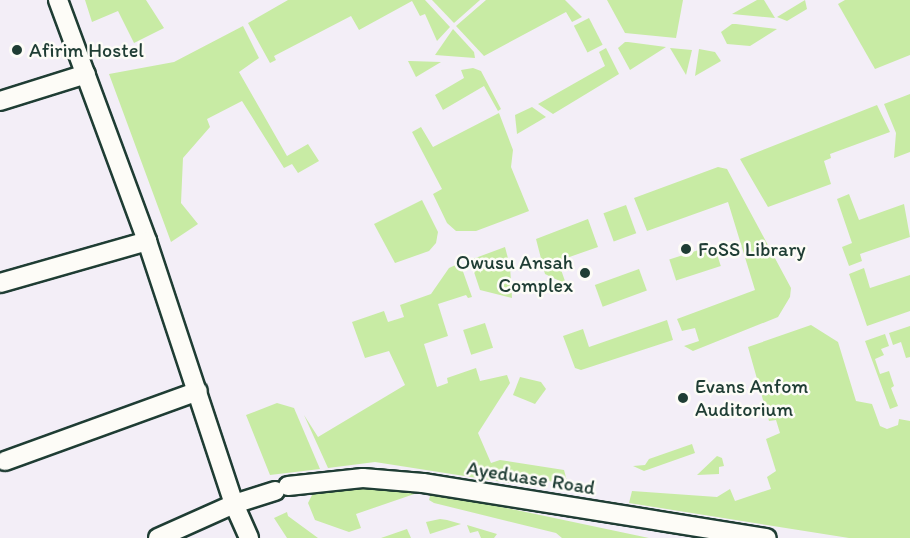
<!DOCTYPE html>
<style>
body{margin:0}
#map{position:relative;width:910px;height:538px;overflow:hidden;background:#f3eef7;font-family:Itim,sans-serif}
div>[style]{position:absolute}
.green>*{inset:0;background:#c8eba4;transform-origin:0 0}
.roads{filter:drop-shadow(2px 0 #1f3d34) drop-shadow(-2px 0 #1f3d34) drop-shadow(0 2px #1f3d34) drop-shadow(0 -2px #1f3d34)}
.minor>*{height:18px;margin:-9px;padding:0 9px;transform-origin:9px;border-radius:9px;background:#fdfcf7}
.dots>*{width:16px;height:16px;translate:-50% -50%;box-sizing:border-box;border:3px solid #fdfcf7;border-radius:50%}
span{translate:-50% -50%;white-space:nowrap;text-align:center;line-height:1.15;-webkit-text-stroke:5px #fdfcf7;paint-order:stroke}
.poi-label{font-size:20px;color:#1f3d34}
.left{translate:0 -50%;text-align:left}
.right{translate:-100% -50%;text-align:right}
.street-label{font-size:20px;color:#1f3d34}
</style>
<div id="map">
<div class="green">
<div style="clip-path:polygon(85px 0,146px 0,164px 28px,134px 43px,118px 11px,92px 22px)"></div>
<div style="clip-path:polygon(288px 0,425px 0,450px 27px,437px 41px,425px 14px,420px 16px,412px 1px,359px 30px,351px 16px,274px 56px,276px 60px,270px 63px,248px 23px)"></div>
<div style="clip-path:polygon(432px 0,480px 0,454px 23px)"></div>
<div style="clip-path:polygon(486px 0,565px 0,582px 17px,572px 22px,566px 12px,484px 56px,456px 26px)"></div>
<div style="clip-path:polygon(607px 0,683px 0,676px 38px,625px 33px)"></div>
<div style="clip-path:polygon(757px 0,764px 0,775px 18px,732px 14px)"></div>
<div style="clip-path:polygon(805px 0,807px 9px,787px 21px,777px 17px)"></div>
<div style="clip-path:polygon(845px 0,910px 0,910px 55px,875px 69px,838px 4px)"></div>
<div style="left:589px;top:18px;width:30px;height:17px;rotate:63deg"></div>
<div style="clip-path:polygon(732px 24px,736px 24px,777px 29px,750px 46px,727px 44px,721px 32px)"></div>
<div style="clip-path:polygon(243px 26px,259px 58px,239px 72px,287px 156px,308px 144px,319px 161px,298px 173px,292px 164px,284px 168px,242px 101px,207px 119px,210px 127px,183px 158px,181px 203px,198px 224px,171px 242px,109px 74px,174px 62px)"></div>
<div style="clip-path:polygon(453px 29px,474px 52px,475px 58px,435px 55px)"></div>
<div style="clip-path:polygon(625px 42px,628px 42px,666px 47px,630px 70px,618px 48px)"></div>
<div style="clip-path:polygon(606px 48px,619px 74px,553px 114px,538px 104px,605px 66px,599px 52px)"></div>
<div style="clip-path:polygon(670px 48px,692px 50px,686px 75px)"></div>
<div style="clip-path:polygon(699px 49px,715px 52px,721px 61px,695px 76px)"></div>
<div style="clip-path:polygon(408px 61px,410px 61px,441px 62px,416px 77px)"></div>
<div style="clip-path:polygon(473px 68px,481px 71px,501px 109px,498px 111px,484px 86px,443px 110px,435px 95px,464px 78px,461px 70px)"></div>
<div style="clip-path:polygon(910px 94px,910px 152px,894px 158px,896px 133px,884px 104px)"></div>
<div style="clip-path:polygon(877px 105px,890px 132px,830px 154px,831px 158px,824px 161px,831px 184px,768px 207px,740px 159px)"></div>
<div style="clip-path:polygon(532px 107px,546px 117px,517px 134px,515px 115px)"></div>
<div style="clip-path:polygon(499px 113px,513px 150px,511px 167px,529px 211px,476px 231px,456px 231px,447px 223px,433px 194px,442px 189px,412px 132px,421px 127px,433px 147px)"></div>
<div style="clip-path:polygon(718px 167px,727px 169px,791px 288px,790px 297px,778px 317px,693px 351px,684px 346px,699px 341px,695px 328px,682px 331px,677px 319px,755px 290px,728px 202px,647px 231px,634px 198px)"></div>
<div style="clip-path:polygon(849px 194px,859px 220px,904px 204px,910px 237px,860px 254px,862px 261px,849px 266px,842px 247px,852px 243px,837px 199px)"></div>
<div style="clip-path:polygon(422px 200px,438px 232px,436px 243px,429px 251px,395px 263px,374px 224px)"></div>
<div style="left:626px;top:205px;width:30px;height:24px;rotate:70deg"></div>
<div style="clip-path:polygon(588px 219px,598px 247px,558px 261px,566px 284px,545px 274px,536px 239px)"></div>
<div style="left:714px;top:245px;width:22px;height:47px;rotate:72deg"></div>
<div style="clip-path:polygon(505px 247px,510px 266px,512px 298px,480px 290px,470px 260px)"></div>
<div style="clip-path:polygon(460px 263px,472px 297px,468px 298px,466px 295px,438px 304px,448px 336px,424px 344px,437px 387px,448px 383px,447px 378px,476px 368px,480px 381px,507px 375px,510px 383px,478px 433px,491px 463px,500px 460px,564px 470px,568px 485px,519px 475px,510px 478px,509px 483px,375px 462px,328px 468px,304px 415px,318px 437px,405px 385px,389px 351px,365px 358px,352px 322px,384px 311px,388px 322px,404px 317px,400px 305px,431px 294px,449px 268px)"></div>
<div style="clip-path:polygon(864px 268px,870px 288px,910px 275px,910px 311px,867px 326px,849px 274px)"></div>
<div style="left:639px;top:269px;width:23px;height:47px;rotate:70deg"></div>
<div style="clip-path:polygon(667px 320px,673px 340px,581px 370px,575px 368px,563px 336px,583px 329px,589px 347px)"></div>
<div style="left:485px;top:323px;width:26px;height:23px;rotate:72deg"></div>
<div style="clip-path:polygon(811px 325px,838px 342px,856px 401px,872px 404px,880px 426px,887px 429px,898px 425px,899px 419px,910px 421px,910px 538px,849px 538px,629px 503px,632px 491px,717px 497px,730px 489px,735px 501px,771px 489px,767px 477px,776px 471px,766px 439px,780px 433px,776px 420px,769px 421px,748px 347px)"></div>
<div style="clip-path:polygon(910px 326px,910px 357px,906px 358px,901px 342px,893px 345px,889px 333px)"></div>
<div style="clip-path:polygon(885px 334px,889px 346px,881px 349px,884px 355px,875px 359px,880px 374px,889px 371px,894px 386px,891px 388px,898px 406px,890px 409px,865px 341px)"></div>
<div style="clip-path:polygon(520px 377px,541px 382px,546px 389px,535px 404px,513px 395px)"></div>
<div style="clip-path:polygon(277px 403px,294px 408px,320px 469px,270px 475px,246px 415px)"></div>
<div style="clip-path:polygon(692px 444px,695px 453px,644px 471px,633px 466px,645px 465px,649px 459px)"></div>
<div style="clip-path:polygon(717px 456px,722px 458px,724px 466px,719px 467px,719px 474px,697px 475px)"></div>
<div style="clip-path:polygon(353px 487px,413px 488px,423px 491px,356px 514px,361px 528px,349px 532px,315px 520px,308px 503px,313px 493px)"></div>
<div style="clip-path:polygon(431px 492px,649px 538px,562px 538px,556px 533px,434px 503px,429px 500px)"></div>
<div style="clip-path:polygon(287px 512px,288px 516px,318px 538px,287px 538px,274px 518px)"></div>
<div style="clip-path:polygon(440px 519px,447px 520px,461px 524px,430px 534px,426px 522px)"></div>
<div style="clip-path:polygon(467px 525px,497px 534px,494px 538px,481px 538px,478px 531px,470px 533px)"></div>
<div style="clip-path:polygon(407px 529px,411px 538px,381px 538px)"></div>
</div>
<div class="roads">
<div class="minor">
<div style="left:58px;top:0;width:257px;rotate:69.7deg"></div>
<div style="left:147px;top:241px;width:277px;rotate:71.7deg"></div>
<div style="left:234px;top:504px;width:37px;rotate:66deg"></div>
<div style="left:0;top:101px;width:90px;rotate:-17.4deg"></div>
<div style="left:0;top:283px;width:153px;rotate:-15.9deg"></div>
<div style="left:5px;top:461px;width:205px;rotate:-19.9deg"></div>
<div style="left:288px;top:486px;width:75px;rotate:-6.1deg"></div>
<div style="left:363px;top:478px;width:60px;rotate:4.8deg"></div>
<div style="left:423px;top:483px;width:348px;rotate:9.1deg"></div>
<div style="left:158px;top:538px;width:83px;rotate:-24.1deg"></div>
<div style="left:234px;top:504px;width:43px;rotate:-17.6deg"></div>
</div>
</div>
<div class="dots">
<div style="left:17px;top:50px;background:#1f3d34"></div>
<div style="left:686px;top:249px;background:#1f3d34"></div>
<div style="left:585px;top:273px;background:#1f3d34"></div>
<div style="left:683px;top:398px;background:#1f3d34"></div>
</div>
<div class="poi-label">
<span class="left" style="left:29px;top:50px">Afirim Hostel</span>
<span class="left" style="left:698px;top:249px">FoSS Library</span>
<span class="right" style="left:573px;top:274px">Owusu Ansah<br>Complex</span>
<span class="left" style="left:695px;top:398px">Evans Anfom<br>Auditorium</span>
</div>
<div class="street-label">
<span style="left:531px;top:478px;rotate:9deg">Ayeduase Road</span>
</div>
</div>
